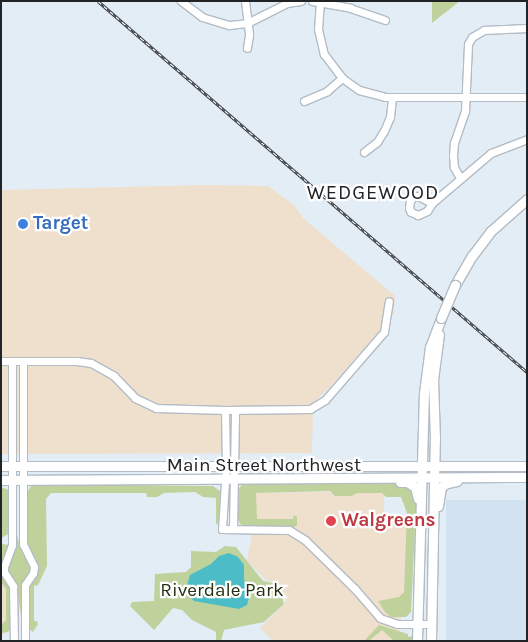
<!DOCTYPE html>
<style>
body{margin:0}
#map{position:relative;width:528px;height:642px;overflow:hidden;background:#e3edf6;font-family:Karla,sans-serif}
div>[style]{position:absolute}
.commercial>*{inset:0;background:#efdfcd}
.built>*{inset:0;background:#d2e2f1;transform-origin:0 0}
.green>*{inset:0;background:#bfd29c}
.water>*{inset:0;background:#4cbcc7}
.roads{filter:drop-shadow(1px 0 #b3bcc5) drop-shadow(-1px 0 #b3bcc5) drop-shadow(0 1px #b3bcc5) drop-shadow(0 -1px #b3bcc5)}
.minor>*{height:7px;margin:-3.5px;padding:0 3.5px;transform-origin:3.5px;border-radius:3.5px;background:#fff}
.major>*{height:9px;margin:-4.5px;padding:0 4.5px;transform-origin:4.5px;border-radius:4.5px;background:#fff}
.rail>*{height:3px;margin-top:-1.5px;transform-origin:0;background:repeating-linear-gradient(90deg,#fff 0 4px,#393d41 0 8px);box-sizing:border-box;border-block:1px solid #393d41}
.bridges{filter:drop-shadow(1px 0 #b3bcc5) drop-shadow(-1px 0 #b3bcc5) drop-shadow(0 1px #b3bcc5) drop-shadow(0 -1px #b3bcc5)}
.major-bridge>*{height:9px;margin:-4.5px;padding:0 4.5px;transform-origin:4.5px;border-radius:4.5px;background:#fff}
.dots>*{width:14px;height:14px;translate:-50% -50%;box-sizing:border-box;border:2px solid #fff;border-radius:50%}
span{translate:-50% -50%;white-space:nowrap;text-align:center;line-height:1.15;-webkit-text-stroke:4.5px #fff;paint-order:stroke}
.shop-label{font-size:19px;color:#366cbe;font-weight:700}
.left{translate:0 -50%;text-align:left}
.street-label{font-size:19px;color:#212427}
.health-label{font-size:19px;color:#be3a42;font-weight:700}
.park-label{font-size:19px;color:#262f10}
.neighbourhood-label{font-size:20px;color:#212427;letter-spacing:1px}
.frame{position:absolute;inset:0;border:2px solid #212427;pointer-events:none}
</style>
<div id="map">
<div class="commercial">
<div style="clip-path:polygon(205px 185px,268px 186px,294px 205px,303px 218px,395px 296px,394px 314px,330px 387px,313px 403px,312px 453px,1px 454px,1px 190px)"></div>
<div style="clip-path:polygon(384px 491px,384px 518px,410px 519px,399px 641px,273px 641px,260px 628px,286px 602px,280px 583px,267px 581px,247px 561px,255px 518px,256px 493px)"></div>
<div style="clip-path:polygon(1px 580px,8px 588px,8px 630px,1px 637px)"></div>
</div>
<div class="built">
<div style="left:446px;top:500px;width:81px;height:141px"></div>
</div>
<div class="green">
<div style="clip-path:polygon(432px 1px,460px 1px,432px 23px)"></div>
<div style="clip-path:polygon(243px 483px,388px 483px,409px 485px,416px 495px,416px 508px,411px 612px,406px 617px,391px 617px,385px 612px,378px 601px,399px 597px,404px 592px,407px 513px,401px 497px,386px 497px,382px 493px,357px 493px,352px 496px,335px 496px,330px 491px,256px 493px,257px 519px,293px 519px,294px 515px,297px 517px,297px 525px,292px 529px,245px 526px,240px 524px,238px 519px,238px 490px)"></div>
<div style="clip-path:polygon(37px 484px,213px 486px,220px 491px,220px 520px,216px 525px,216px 498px,203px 497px,195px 492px,164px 493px,157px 497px,147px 497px,146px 493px,51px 493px,46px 499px,47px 566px,38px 585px,34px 586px,34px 621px,37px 621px,38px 624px,33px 632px,28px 628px,28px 588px,38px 569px,36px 560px,28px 547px,28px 491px,31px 486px)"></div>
<div style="clip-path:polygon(1px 487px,9px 490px,10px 533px,1px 538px)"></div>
<div style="clip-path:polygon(17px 535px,21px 550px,31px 564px,30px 573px,22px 585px,21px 615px,16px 582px,7px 568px,16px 550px)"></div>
<div style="clip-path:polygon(1px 544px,10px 545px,1px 567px,11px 586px,11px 628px,8px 632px,1px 633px,1px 625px,6px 620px,6px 589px,1px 582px)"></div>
<div style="clip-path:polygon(225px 546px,236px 547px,263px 581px,278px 584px,284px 604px,264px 622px,224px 630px,221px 641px,216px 641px,216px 632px,192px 620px,182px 610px,173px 608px,154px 630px,130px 606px,132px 602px,154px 601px,155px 574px,186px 572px,191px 567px,191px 551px,216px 552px)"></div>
<div style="clip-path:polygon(379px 625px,408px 634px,408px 637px,412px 636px,413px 641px,394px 641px,382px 630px,369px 641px,364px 641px)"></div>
</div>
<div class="water">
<div style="clip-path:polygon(229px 553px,238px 557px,244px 565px,244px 579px,249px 598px,247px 605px,239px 609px,194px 601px,187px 594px,186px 589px,190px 575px,211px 564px,219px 556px)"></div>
</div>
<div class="roads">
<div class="minor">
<div style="left:181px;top:1px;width:26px;rotate:37deg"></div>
<div style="left:202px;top:17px;width:28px;rotate:17deg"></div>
<div style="left:229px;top:25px;width:18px;rotate:-6deg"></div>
<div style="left:247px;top:23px;width:45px;rotate:-26.6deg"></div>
<div style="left:287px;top:3px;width:14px;rotate:-8deg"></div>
<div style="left:245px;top:1px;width:34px;rotate:83deg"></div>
<div style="left:249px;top:35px;width:13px;rotate:99deg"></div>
<div style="left:312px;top:1px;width:39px;rotate:10deg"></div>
<div style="left:350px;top:8px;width:37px;rotate:19deg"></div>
<div style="left:320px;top:1px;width:28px;rotate:94deg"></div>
<div style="left:318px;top:29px;width:26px;rotate:77deg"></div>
<div style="left:324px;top:54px;width:30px;rotate:53deg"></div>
<div style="left:342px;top:78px;width:21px;rotate:35deg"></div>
<div style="left:359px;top:90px;width:27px;rotate:15deg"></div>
<div style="left:385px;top:97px;width:142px"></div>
<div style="left:304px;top:101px;width:25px;rotate:-23deg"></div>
<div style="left:327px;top:91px;width:20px;rotate:-41deg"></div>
<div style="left:364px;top:152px;width:16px;rotate:-38deg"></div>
<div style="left:377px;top:142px;width:13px;rotate:-58deg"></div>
<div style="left:384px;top:131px;width:15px;rotate:-67deg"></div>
<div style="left:390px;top:117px;width:20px;rotate:-84deg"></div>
<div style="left:460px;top:178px;width:13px;rotate:-119deg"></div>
<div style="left:454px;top:167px;width:11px;rotate:-95deg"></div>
<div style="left:453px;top:156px;width:13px;rotate:-86deg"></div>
<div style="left:454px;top:143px;width:34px;rotate:-71deg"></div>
<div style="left:465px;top:111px;width:67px;rotate:-87.4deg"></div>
<div style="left:468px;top:44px;width:8px;rotate:-60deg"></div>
<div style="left:472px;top:37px;width:14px;rotate:-30deg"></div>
<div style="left:484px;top:30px;width:43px;rotate:-2.7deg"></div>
<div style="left:418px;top:196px;width:16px;rotate:27deg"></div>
<div style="left:432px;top:203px;width:9px;rotate:122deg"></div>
<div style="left:427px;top:211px;width:10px;rotate:156deg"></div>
<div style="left:418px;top:215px;width:8px;rotate:-157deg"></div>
<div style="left:411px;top:212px;width:4px;rotate:-117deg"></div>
<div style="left:409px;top:208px;width:7px;rotate:-82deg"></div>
<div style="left:410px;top:201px;width:5px;rotate:-53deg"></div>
<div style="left:413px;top:197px;width:5px;rotate:-11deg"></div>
<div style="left:432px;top:203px;width:77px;rotate:-40.3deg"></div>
<div style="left:491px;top:153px;width:39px;rotate:-21deg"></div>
<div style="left:1px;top:361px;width:76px"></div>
<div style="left:77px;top:361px;width:14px;rotate:8deg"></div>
<div style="left:91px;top:363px;width:26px;rotate:29deg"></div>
<div style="left:114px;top:376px;width:30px;rotate:46deg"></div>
<div style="left:135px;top:398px;width:23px;rotate:25deg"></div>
<div style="left:156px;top:408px;width:69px;rotate:1.7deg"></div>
<div style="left:225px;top:410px;width:85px;rotate:-0.7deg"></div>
<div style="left:310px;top:409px;width:17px;rotate:-31deg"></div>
<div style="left:325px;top:400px;width:90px;rotate:-49.1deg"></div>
<div style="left:384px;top:332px;width:31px;rotate:-81deg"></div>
<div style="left:12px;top:361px;width:184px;rotate:90deg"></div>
<div style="left:12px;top:545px;width:23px;rotate:110deg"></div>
<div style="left:4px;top:567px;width:5px;rotate:90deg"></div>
<div style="left:4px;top:572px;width:17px;rotate:57deg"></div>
<div style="left:13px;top:586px;width:55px;rotate:89deg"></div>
<div style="left:23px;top:361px;width:183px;rotate:90deg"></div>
<div style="left:23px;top:544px;width:25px;rotate:64deg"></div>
<div style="left:34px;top:567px;width:6px;rotate:99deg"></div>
<div style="left:33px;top:573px;width:14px;rotate:124deg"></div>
<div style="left:25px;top:585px;width:56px;rotate:90deg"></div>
<div style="left:225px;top:410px;width:56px;rotate:89deg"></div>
<div style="left:226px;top:466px;width:63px;rotate:93.6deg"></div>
<div style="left:222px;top:529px;width:67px;rotate:0.9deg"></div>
<div style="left:289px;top:530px;width:19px;rotate:32deg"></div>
<div style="left:305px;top:540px;width:70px;rotate:44.4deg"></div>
<div style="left:355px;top:589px;width:38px;rotate:49deg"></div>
<div style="left:380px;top:618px;width:18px;rotate:19deg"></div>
<div style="left:397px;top:624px;width:34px"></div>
<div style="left:233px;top:529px;width:119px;rotate:-89deg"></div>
</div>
<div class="major">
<div style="left:455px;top:285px;width:34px;rotate:-60deg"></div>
<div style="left:472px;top:256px;width:31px;rotate:-53deg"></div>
<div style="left:491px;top:231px;width:48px;rotate:-41.6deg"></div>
<div style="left:1px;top:466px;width:526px"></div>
<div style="left:1px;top:480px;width:526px;rotate:-0.33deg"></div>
<div style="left:400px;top:482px;width:7px"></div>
<div style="left:407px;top:482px;width:9px;rotate:32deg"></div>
<div style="left:415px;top:487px;width:12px;rotate:76deg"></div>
<div style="left:438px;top:506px;width:19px;rotate:-81deg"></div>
<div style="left:441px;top:487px;width:7px;rotate:-34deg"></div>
<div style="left:447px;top:483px;width:10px;rotate:-11deg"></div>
<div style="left:417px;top:641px;width:248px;rotate:-88.4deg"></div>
<div style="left:424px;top:393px;width:46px;rotate:-82.6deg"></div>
<div style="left:430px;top:347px;width:31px;rotate:-69deg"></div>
<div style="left:431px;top:641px;width:202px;rotate:-88.9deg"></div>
<div style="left:435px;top:439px;width:59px;rotate:-91.9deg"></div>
<div style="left:433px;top:380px;width:46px;rotate:-82.6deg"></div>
</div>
</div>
<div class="rail">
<div style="left:98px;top:1px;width:567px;rotate:40.85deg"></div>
</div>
<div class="bridges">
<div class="major-bridge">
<div style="left:441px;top:318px;width:36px;rotate:-67deg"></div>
</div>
</div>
<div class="dots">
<div style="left:23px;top:224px;background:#3f7fe0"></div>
<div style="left:331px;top:521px;background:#e0444e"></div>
</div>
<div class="shop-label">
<span class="left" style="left:33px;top:224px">Target</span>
</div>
<div class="street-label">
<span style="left:264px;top:466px">Main Street Northwest</span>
</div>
<div class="health-label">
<span class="left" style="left:341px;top:521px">Walgreens</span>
</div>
<div class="park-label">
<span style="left:222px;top:591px">Riverdale Park</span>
</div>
<div class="neighbourhood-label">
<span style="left:373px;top:192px">WEDGEWOOD</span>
</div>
<div class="frame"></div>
</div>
